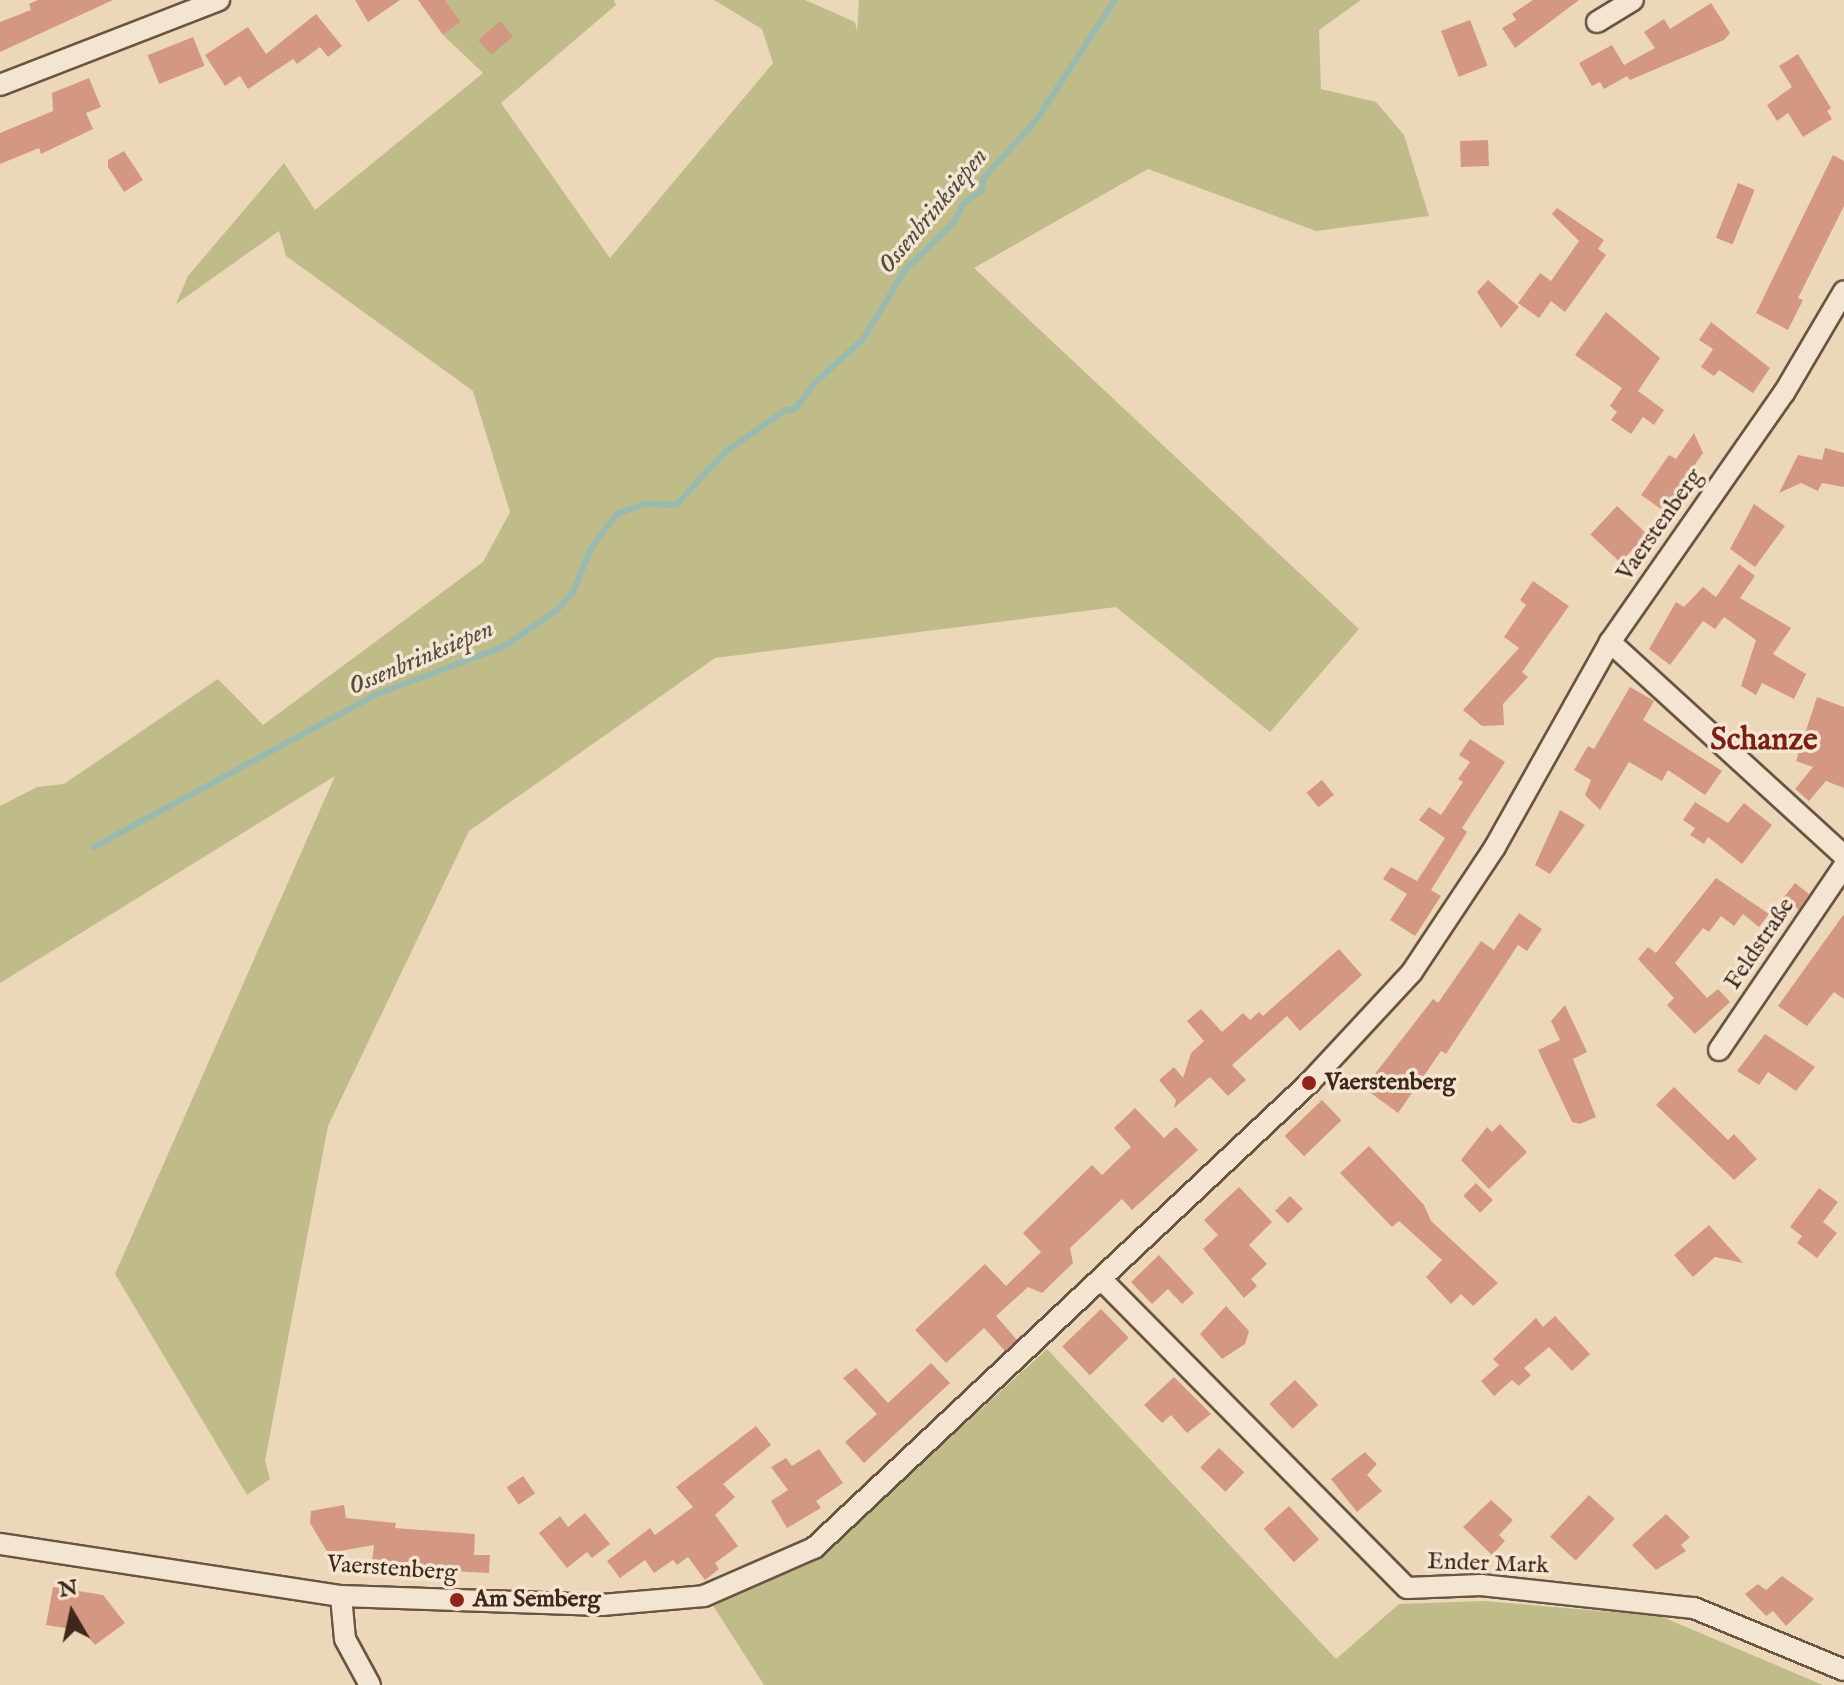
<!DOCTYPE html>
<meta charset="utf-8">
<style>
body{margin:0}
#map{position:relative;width:1844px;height:1685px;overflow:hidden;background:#edd7b9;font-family:"IM FELL English",serif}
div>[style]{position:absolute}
.green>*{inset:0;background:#bfbc8a}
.stream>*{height:6px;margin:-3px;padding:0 3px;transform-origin:3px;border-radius:3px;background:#99baaf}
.building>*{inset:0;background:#d49882;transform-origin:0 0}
.roads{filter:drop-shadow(2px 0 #6a5442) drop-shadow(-2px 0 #6a5442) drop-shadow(0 2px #6a5442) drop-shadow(0 -2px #6a5442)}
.minor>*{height:20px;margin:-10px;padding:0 10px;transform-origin:10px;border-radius:10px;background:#f3e5d2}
.dots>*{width:22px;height:22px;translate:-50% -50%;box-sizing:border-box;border:4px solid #f3e5d2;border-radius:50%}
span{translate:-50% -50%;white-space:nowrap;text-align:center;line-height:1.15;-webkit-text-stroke:7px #f3e5d2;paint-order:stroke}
.street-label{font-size:24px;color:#3e281a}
.poi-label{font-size:24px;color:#3e281a;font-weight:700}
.left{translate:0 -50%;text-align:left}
.water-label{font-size:26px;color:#554c3f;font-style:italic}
.district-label{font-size:32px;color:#7a1f14;font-weight:700}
.north{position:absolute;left:32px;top:1573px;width:80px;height:80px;-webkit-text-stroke:6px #f3e5d2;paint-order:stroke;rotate:351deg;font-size:22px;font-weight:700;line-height:32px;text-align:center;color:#3e281a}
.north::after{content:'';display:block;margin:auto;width:28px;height:36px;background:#3e281a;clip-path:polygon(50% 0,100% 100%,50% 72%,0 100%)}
</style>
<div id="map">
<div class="green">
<div style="clip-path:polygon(445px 0,614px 0,616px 5px,501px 103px,610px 258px,773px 63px,762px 29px,714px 0,805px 0,855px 22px,857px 32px,859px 0,1361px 0,1319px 30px,1321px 89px,1376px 102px,1404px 135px,1429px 216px,1316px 231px,1148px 169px,974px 268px,1359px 629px,1270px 732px,1116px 607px,715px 658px,469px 831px,328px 1126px,265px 1461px,270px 1479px,247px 1495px,115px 1274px,335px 776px,0 983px,0 806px,37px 787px,64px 784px,218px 679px,263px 725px,483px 562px,510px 512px,473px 391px,286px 256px,279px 231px,176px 304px,188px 276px,284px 163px,315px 210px,483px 73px,443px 35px,461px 22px)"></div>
<div style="clip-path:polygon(1047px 1349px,1336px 1659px,1399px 1604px,1484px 1601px,1660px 1616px,1823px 1685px,764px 1685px,712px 1604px,816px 1560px)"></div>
</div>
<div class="stream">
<div style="left:94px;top:847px;width:322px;rotate:-28.4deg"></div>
<div style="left:377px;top:694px;width:134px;rotate:-20.5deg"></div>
<div style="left:503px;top:647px;width:64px;rotate:-34.2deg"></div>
<div style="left:556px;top:611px;width:25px;rotate:-48deg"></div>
<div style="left:573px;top:592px;width:48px;rotate:-67.8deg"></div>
<div style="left:591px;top:548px;width:43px;rotate:-52.6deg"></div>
<div style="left:617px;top:514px;width:29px;rotate:-20deg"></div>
<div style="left:644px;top:504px;width:32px;rotate:2deg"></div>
<div style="left:676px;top:505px;width:72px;rotate:-47.2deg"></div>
<div style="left:725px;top:452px;width:75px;rotate:-34.7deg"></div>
<div style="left:787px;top:409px;width:7px;rotate:8deg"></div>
<div style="left:794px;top:410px;width:34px;rotate:-52deg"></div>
<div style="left:815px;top:383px;width:65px;rotate:-42.5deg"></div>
<div style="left:863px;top:339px;width:81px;rotate:-58.7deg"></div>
<div style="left:905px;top:270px;width:70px;rotate:-44.4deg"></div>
<div style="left:955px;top:221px;width:19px;rotate:-65deg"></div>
<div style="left:963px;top:204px;width:24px;rotate:-36deg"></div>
<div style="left:982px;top:190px;width:11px;rotate:-85deg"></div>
<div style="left:983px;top:179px;width:81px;rotate:-48deg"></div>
<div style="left:1037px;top:119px;width:142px;rotate:-56.8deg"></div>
</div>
<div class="building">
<div style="clip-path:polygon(38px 0,113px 0,0 52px,0 22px,31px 10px,29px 4px)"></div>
<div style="clip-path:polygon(355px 0,400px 0,368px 22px)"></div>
<div style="clip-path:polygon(418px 0,445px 0,461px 22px,443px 35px)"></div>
<div style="clip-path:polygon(1533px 0,1579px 0,1515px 48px,1502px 28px,1516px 20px,1512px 14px)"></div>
<div style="clip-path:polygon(1711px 3px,1730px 33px,1724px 40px,1630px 80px,1627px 76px,1604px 89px,1600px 82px,1592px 86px,1579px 63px,1612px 45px,1624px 65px,1655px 48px,1644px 32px,1664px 19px,1670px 29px)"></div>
<div style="clip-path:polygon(316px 14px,342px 46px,328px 57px,320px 47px,297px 64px,293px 59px,248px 89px,240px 76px,225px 86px,205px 55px,248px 27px,266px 54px)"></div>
<div style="left:1470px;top:20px;width:49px;height:31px;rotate:69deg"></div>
<div style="left:500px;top:21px;width:20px;height:29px;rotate:49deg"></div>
<div style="left:193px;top:37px;width:31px;height:49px;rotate:68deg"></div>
<div style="clip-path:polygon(1798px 54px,1831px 108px,1827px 111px,1832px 119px,1803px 137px,1788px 113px,1777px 121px,1767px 105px,1792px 87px,1779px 66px)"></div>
<div style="clip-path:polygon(89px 78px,101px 107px,86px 113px,93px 129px,41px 154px,39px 148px,0 164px,0 133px,53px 111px,52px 93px)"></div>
<div style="left:1488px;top:140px;width:26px;height:28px;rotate:88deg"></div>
<div style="clip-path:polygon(124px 151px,143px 180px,124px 192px,108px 167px,108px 160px)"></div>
<div style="clip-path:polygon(1833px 155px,1844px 161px,1844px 206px,1798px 298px,1803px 300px,1788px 330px,1756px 313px)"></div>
<div style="left:1738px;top:183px;width:18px;height:59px;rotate:22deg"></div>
<div style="clip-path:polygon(1557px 208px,1604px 240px,1598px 249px,1606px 255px,1565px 312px,1551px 301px,1539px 318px,1518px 303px,1540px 273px,1551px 281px,1579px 241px,1552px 214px)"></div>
<div style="clip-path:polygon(1488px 280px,1519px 307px,1501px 328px,1477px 292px)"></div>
<div style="clip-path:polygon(1606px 312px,1660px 358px,1638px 391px,1664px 410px,1654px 425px,1643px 417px,1631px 434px,1611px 420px,1617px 412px,1610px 406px,1622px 388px,1575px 355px)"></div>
<div style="clip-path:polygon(1711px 322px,1770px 368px,1753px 393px,1719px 370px,1714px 376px,1701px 367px,1713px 349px,1699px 340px)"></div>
<div style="clip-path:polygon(1694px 433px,1703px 453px,1691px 470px,1699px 476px,1671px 516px,1641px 495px,1669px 455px,1676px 459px)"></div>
<div style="clip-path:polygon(1825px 448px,1844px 453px,1844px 487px,1822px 483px,1818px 491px,1801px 483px,1779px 493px,1798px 455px,1822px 460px)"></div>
<div style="clip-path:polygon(1754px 504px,1785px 526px,1755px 567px,1730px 549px)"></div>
<div style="left:1617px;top:506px;width:41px;height:39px;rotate:43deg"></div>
<div style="clip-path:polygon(1739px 564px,1755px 576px,1740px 598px,1791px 628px,1773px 654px,1806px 674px,1794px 699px,1762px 683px,1756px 695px,1741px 686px,1756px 640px,1724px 617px,1715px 629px,1703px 621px,1670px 665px,1649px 649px,1676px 602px,1684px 607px,1703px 587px,1716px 597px)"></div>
<div style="clip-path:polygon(1533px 581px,1569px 606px,1522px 672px,1528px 677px,1503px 704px,1504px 725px,1482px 726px,1463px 710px,1519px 648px,1504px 637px,1526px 605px,1520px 600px)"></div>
<div style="clip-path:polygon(1630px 687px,1654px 701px,1643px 720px,1722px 771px,1705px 795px,1668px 770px,1662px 781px,1629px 762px,1600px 810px,1585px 795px,1591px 780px,1574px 770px,1588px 746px,1594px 749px)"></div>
<div style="clip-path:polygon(1817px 697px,1844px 707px,1844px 788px,1826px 781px,1809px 801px,1795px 789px,1813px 767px,1796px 761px)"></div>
<div style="clip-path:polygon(1470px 739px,1505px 762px,1462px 828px,1467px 832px,1431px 890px,1441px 896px,1415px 936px,1390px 920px,1407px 894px,1383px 879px,1391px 867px,1417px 881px,1445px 838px,1419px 820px,1429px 807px,1441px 815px,1463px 782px,1458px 779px,1470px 762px,1459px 755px)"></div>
<div style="left:1322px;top:780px;width:19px;height:20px;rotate:51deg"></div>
<div style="clip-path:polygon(1695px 802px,1728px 823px,1744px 803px,1772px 825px,1742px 864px,1708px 837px,1704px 844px,1690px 835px,1695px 828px,1683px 820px)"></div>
<div style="clip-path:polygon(1560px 810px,1585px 825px,1550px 874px,1535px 865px)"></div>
<div style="clip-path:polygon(1716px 878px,1769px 914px,1759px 927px,1743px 914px,1734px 926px,1721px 916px,1709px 932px,1703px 928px,1675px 963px,1707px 998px,1718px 989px,1730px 1002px,1695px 1034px,1667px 1005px,1674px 998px,1638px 959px,1648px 947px,1656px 953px)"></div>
<div style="clip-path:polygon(1795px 883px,1809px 894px,1799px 910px,1784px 897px)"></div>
<div style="clip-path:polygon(1519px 913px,1542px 929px,1527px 951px,1518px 945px,1446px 1054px,1441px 1051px,1398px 1113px,1364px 1088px,1433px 999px,1438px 1003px,1481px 941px,1494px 950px)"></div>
<div style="clip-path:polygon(1844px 914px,1844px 999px,1834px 992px,1807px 1026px,1778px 1006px)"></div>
<div style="clip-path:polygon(1339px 949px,1362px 975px,1300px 1031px,1287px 1016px,1232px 1065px,1246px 1080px,1228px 1096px,1210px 1077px,1174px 1108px,1176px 1100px,1159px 1080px,1174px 1067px,1183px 1078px,1191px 1053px,1204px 1041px,1187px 1021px,1201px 1009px,1222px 1032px,1243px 1013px,1250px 1020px,1259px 1012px,1263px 1016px)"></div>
<div style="clip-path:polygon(1565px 1005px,1587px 1052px,1573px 1059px,1596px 1117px,1580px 1124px,1572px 1122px,1538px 1050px,1560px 1040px,1551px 1021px)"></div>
<div style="clip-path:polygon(1765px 1034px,1815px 1067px,1796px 1091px,1768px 1072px,1759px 1085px,1737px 1071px)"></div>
<div style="clip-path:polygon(1674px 1087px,1728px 1140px,1734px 1134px,1757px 1159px,1734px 1180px,1656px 1105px)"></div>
<div style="left:1322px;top:1100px;width:28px;height:52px;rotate:46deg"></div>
<div style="clip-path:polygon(1135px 1108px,1164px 1138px,1176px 1127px,1198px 1150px,1132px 1210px,1122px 1199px,1070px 1248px,1073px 1263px,1042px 1293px,1028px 1287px,996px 1316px,1017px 1340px,1005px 1351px,984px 1328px,946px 1363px,915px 1330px,985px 1264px,1006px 1286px,1041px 1252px,1023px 1233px,1092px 1165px,1102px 1175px,1131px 1147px,1114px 1128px)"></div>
<div style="clip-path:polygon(1500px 1124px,1527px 1152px,1489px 1189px,1461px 1160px,1487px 1127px,1492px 1132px)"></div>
<div style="clip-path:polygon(1369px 1146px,1424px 1205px,1431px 1221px,1498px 1283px,1473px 1306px,1461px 1294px,1451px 1304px,1426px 1277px,1442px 1260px,1399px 1221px,1392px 1227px,1340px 1173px)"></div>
<div style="left:1476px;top:1183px;width:24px;height:18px;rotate:45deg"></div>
<div style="clip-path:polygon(1239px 1187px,1272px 1222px,1249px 1245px,1267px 1264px,1251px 1279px,1257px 1286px,1244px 1298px,1203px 1249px,1218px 1235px,1204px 1220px)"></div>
<div style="clip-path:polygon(1819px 1188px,1838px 1202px,1823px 1222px,1837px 1233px,1817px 1258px,1797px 1243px,1802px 1236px,1790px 1227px)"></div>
<div style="left:1290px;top:1196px;width:18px;height:21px;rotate:45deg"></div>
<div style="clip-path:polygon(1709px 1225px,1743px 1263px,1715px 1257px,1693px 1277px,1674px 1255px)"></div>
<div style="clip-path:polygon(1159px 1255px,1194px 1293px,1182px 1304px,1168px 1289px,1152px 1304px,1131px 1282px)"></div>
<div style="clip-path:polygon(1226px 1306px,1249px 1331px,1245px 1344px,1222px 1359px,1200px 1334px)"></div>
<div style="left:1101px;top:1309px;width:40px;height:54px;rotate:46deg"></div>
<div style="clip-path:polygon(1555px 1316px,1590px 1354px,1572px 1371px,1549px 1347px,1524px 1368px,1531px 1375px,1519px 1386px,1512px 1380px,1494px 1396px,1481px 1381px,1499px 1365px,1493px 1359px,1536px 1318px,1543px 1327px)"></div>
<div style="clip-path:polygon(931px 1363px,950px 1383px,864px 1463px,845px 1442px,877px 1414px,843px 1378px,856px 1368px,888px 1403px)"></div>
<div style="clip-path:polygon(1174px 1377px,1211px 1414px,1187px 1433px,1171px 1415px,1162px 1423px,1144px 1405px)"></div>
<div style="left:1295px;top:1380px;width:34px;height:35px;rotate:47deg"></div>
<div style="clip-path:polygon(756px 1426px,771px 1445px,723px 1484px,735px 1497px,715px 1515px,738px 1546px,715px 1563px,719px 1569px,705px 1580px,688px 1557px,677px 1565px,673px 1560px,654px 1573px,645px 1560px,620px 1578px,607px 1561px,650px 1528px,655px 1535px,693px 1507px,676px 1487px)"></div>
<div style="left:1219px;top:1448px;width:35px;height:27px;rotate:44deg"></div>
<div style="clip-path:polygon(819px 1449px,843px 1483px,816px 1501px,821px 1508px,787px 1528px,771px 1501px,788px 1490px,771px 1467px,786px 1458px,792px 1466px)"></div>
<div style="clip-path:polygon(1365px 1452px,1377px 1464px,1367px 1475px,1382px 1491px,1357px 1512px,1331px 1479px)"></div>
<div style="left:523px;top:1476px;width:21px;height:20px;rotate:55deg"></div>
<div style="left:1589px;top:1495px;width:35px;height:57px;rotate:43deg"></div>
<div style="clip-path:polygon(1491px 1500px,1513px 1520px,1499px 1535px,1505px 1541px,1492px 1555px,1463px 1527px)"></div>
<div style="clip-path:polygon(344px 1505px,346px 1518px,396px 1523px,395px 1528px,475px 1534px,474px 1555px,490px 1555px,489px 1573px,394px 1568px,395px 1564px,372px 1562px,374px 1545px,328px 1553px,310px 1523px,311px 1511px)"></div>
<div style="left:1289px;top:1506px;width:45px;height:34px;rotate:48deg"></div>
<div style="clip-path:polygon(585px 1513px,610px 1544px,592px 1558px,587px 1552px,567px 1568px,539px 1533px,560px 1516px,568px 1527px)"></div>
<div style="clip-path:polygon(1666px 1514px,1690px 1537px,1681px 1545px,1686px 1551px,1656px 1570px,1632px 1545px)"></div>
<div style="clip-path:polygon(1782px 1576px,1814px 1599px,1786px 1626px,1773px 1611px,1766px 1616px,1745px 1594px,1758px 1584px,1766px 1590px)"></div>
<div style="clip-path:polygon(53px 1587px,103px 1595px,125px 1623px,95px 1645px,83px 1631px,46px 1625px)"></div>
</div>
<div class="roads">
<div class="minor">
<div style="left:1597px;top:22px;width:42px;rotate:-31.4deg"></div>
<div style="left:0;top:85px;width:235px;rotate:-21.2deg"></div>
<div style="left:1610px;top:642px;width:317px;rotate:42.4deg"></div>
<div style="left:1719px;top:1050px;width:222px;rotate:-55.8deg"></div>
<div style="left:1102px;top:1280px;width:433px;rotate:45.3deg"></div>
<div style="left:1407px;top:1588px;width:74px;rotate:-2.3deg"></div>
<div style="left:1481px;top:1585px;width:214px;rotate:6.2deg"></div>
<div style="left:1694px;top:1608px;width:162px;rotate:22.5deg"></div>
<div style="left:0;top:1544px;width:345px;rotate:8.7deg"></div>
<div style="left:341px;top:1596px;width:261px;rotate:2deg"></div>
<div style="left:602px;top:1605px;width:102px;rotate:-5deg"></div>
<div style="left:704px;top:1596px;width:120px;rotate:-23.6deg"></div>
<div style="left:814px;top:1548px;width:679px;rotate:-43.21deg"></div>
<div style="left:1309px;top:1083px;width:151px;rotate:-47.1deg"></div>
<div style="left:1412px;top:972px;width:150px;rotate:-56.4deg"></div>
<div style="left:1495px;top:847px;width:235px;rotate:-60.7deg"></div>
<div style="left:1610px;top:642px;width:304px;rotate:-55.1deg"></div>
<div style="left:1784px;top:393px;width:118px;rotate:-59.5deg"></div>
<div style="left:341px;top:1596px;width:43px;rotate:84.7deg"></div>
<div style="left:345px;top:1639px;width:52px;rotate:61.5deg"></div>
</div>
</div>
<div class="dots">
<div style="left:1309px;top:1083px;background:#8f2418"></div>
<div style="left:457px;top:1600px;background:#8f2418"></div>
</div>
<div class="street-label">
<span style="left:1660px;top:525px;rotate:-55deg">Vaerstenberg</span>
<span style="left:1760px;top:944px;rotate:-56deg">Feldstraße</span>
<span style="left:1488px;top:1564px;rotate:2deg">Ender Mark</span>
<span style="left:392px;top:1569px;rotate:4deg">Vaerstenberg</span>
</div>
<div class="poi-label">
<span class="left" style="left:1325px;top:1083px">Vaerstenberg</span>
<span class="left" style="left:473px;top:1600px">Am Semberg</span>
</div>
<div class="water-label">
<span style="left:933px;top:211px;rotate:-50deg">Ossenbrinksiepen</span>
<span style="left:421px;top:658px;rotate:-23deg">Ossenbrinksiepen</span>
</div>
<div class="district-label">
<span style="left:1764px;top:741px">Schanze</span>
</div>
<div class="north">N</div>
</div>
